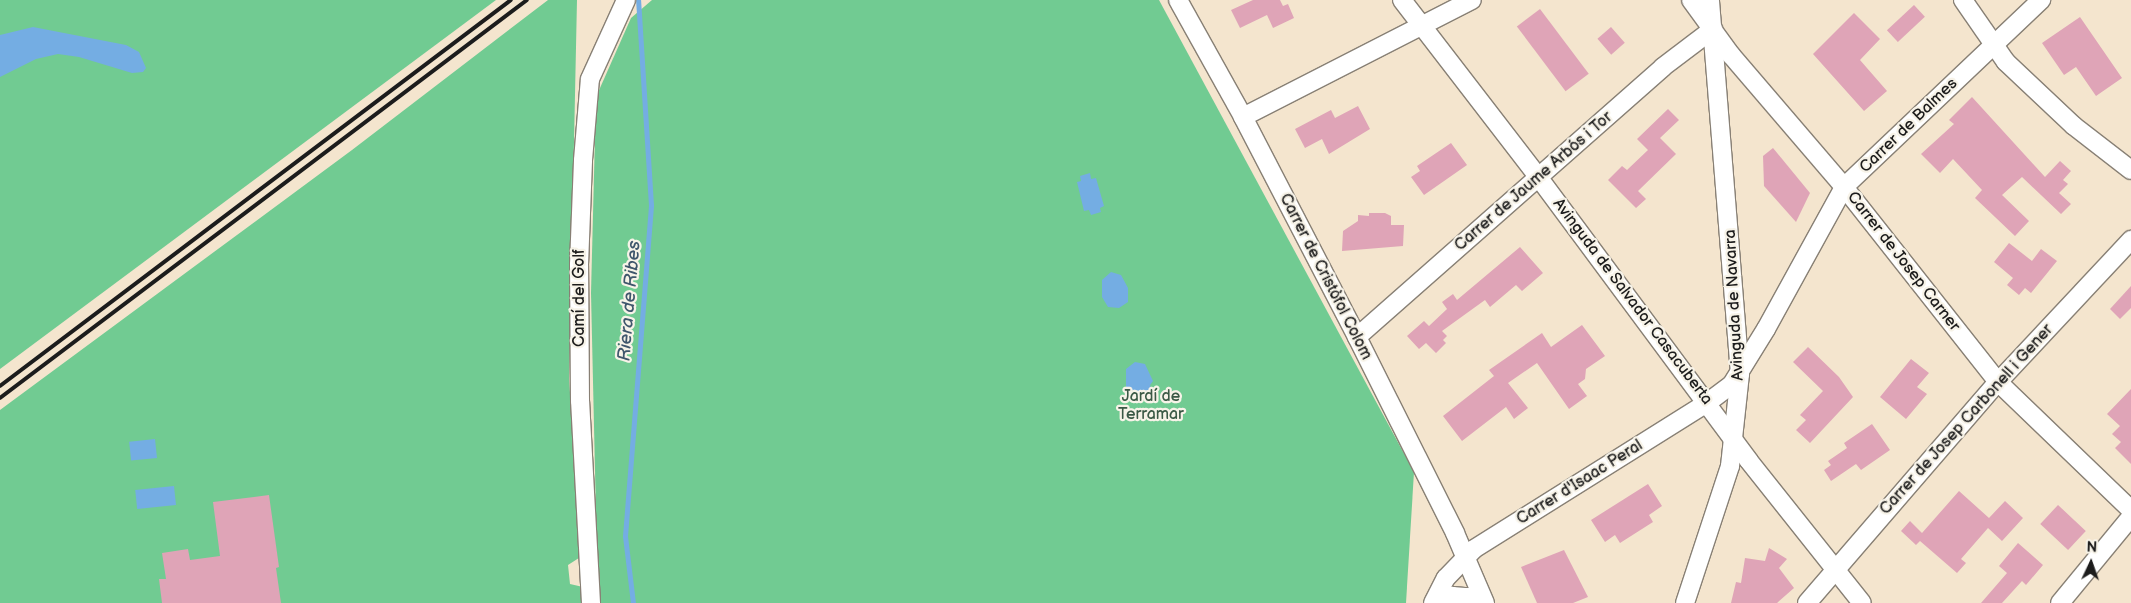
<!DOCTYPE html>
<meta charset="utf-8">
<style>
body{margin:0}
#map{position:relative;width:2131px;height:603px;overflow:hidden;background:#f4e5ce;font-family:"Balsamiq Sans",sans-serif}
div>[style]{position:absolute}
.green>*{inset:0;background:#71cb92}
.water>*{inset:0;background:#74ade3;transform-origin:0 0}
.stream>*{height:5px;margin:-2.5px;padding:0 2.5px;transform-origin:2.5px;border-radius:2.5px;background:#74ade3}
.building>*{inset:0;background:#dfa4b7;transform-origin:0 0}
.roads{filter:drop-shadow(1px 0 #888075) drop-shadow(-1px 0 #888075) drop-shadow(0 1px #888075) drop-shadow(0 -1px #888075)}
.minor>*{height:18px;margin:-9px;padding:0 9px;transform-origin:9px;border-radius:9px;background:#fff}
.rail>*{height:4px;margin:-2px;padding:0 2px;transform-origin:2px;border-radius:2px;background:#1c1c1c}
span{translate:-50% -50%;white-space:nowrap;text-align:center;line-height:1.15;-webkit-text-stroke:4.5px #f7f3e8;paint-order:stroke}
.street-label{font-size:16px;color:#1c1c1c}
.park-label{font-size:16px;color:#3a5945}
.water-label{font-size:18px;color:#3f566c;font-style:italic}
.north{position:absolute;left:2066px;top:538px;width:50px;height:50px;-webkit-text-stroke:4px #f7f3e8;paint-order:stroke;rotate:3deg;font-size:14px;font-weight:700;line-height:20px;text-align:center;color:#1c1c1c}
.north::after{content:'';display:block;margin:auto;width:18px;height:22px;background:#1c1c1c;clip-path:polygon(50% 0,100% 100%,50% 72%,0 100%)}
</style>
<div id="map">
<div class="green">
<div style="clip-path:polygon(0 0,496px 0,0 369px)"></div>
<div style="clip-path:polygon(548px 0,577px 0,569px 379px,582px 556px,568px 565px,570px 584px,583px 587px,584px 603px,0 603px,0 410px,352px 150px)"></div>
<div style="clip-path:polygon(652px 0,1159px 0,1414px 472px,1406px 603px,598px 603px,591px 293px,596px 97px,631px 18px)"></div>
</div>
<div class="water">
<div style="clip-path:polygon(33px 27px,126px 45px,139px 52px,146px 68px,143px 72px,132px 73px,79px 57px,58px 54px,36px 59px,0 77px,0 35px)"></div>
<div style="clip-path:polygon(1090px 173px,1091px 179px,1096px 178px,1104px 206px,1100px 208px,1101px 212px,1091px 215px,1089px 210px,1084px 211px,1077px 182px,1081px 181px,1080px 176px)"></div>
<div style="clip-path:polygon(1111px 272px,1121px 275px,1128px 288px,1128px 302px,1119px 308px,1108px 307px,1102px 297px,1102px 280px)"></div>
<div style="clip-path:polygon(1135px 362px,1145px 364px,1153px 381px,1150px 385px,1152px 392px,1143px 398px,1132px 396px,1126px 387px,1126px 369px)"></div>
<div style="left:155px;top:439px;width:19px;height:26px;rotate:84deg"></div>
<div style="left:174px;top:486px;width:19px;height:39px;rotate:84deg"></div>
</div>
<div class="stream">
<div style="left:633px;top:603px;width:67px;rotate:-96.8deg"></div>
<div style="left:625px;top:536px;width:332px;rotate:-85.5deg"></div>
<div style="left:651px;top:205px;width:205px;rotate:-93.6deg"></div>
</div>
<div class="building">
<div style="clip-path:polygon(1253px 0,1280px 0,1283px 6px,1288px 4px,1294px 18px,1273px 28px,1267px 15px,1240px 28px,1231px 10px)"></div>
<div style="left:1914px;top:5px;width:16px;height:37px;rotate:47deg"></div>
<div style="left:1540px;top:9px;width:81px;height:29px;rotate:53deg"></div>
<div style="clip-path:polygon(1854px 13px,1880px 39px,1860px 60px,1887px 91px,1864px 111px,1813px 54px)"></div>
<div style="clip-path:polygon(2080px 17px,2122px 78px,2096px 96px,2076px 67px,2064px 75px,2042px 43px)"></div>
<div style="left:1611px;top:27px;width:21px;height:18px;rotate:49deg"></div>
<div style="clip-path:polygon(1972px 97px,2045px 177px,2060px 161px,2071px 171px,2063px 180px,2068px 184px,2059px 193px,2071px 204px,2061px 214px,2022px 177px,2002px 195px,2029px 221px,2015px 236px,1975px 198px,1982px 190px,1953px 159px,1940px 173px,1921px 154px,1954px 124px,1949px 120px)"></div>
<div style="clip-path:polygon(1358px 106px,1370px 129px,1329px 154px,1322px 139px,1305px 148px,1295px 129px,1331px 110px,1335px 118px)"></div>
<div style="clip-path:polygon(1668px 109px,1679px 120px,1660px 138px,1676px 154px,1638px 191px,1646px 199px,1636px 208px,1608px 180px,1622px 166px,1627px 170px,1648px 150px,1637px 139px)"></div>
<div style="clip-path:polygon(1451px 143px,1467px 165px,1424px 195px,1411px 177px,1420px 171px,1417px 166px)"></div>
<div style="clip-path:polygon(1773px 148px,1810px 193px,1796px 222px,1764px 186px,1763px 156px)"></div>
<div style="clip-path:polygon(1369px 213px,1385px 213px,1391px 216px,1391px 225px,1404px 225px,1403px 246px,1342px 251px,1343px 231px,1358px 221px,1358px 215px,1369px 216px)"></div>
<div style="clip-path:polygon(2009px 243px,2032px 261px,2041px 249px,2057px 261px,2031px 293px,2025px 288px,2019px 295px,2007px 285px,2013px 278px,1994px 262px)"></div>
<div style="clip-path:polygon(1520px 247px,1543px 273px,1522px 291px,1516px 285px,1490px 307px,1485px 300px,1442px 331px,1447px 336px,1443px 340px,1446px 343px,1436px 353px,1426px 343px,1419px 349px,1407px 336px,1424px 321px,1429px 326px,1447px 309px,1442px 302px,1453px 294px,1457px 300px)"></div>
<div style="clip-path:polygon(2131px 286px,2131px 308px,2120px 319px,2110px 309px)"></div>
<div style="clip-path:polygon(1582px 325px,1605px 356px,1586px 369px,1585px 379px,1578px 384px,1587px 396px,1569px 409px,1537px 363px,1508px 383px,1528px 408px,1514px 419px,1506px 407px,1462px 441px,1443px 416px,1494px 376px,1489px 370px,1542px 333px,1551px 347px)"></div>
<div style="clip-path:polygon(1808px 347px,1839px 377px,1853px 397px,1810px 443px,1796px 430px,1806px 420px,1800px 415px,1823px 391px,1793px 362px)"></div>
<div style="clip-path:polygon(1911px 359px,1929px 373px,1917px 387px,1927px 394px,1906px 419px,1880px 397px)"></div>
<div style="clip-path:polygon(2131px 389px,2131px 464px,2115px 448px,2121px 442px,2112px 434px,2120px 426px,2107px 414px)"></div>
<div style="clip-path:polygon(1872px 424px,1890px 450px,1861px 470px,1856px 464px,1831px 481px,1824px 470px,1831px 465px,1828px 461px,1847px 448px,1844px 443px)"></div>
<div style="clip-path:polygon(1648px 484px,1662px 506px,1649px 515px,1653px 522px,1620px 543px,1615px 535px,1605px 542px,1591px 520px)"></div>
<div style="clip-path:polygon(1959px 491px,1989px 518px,2005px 501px,2023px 518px,2002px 541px,1988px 528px,1961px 559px,1966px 563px,1957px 573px,1920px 541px,1916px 545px,1901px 531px,1910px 521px,1922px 533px)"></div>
<div style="clip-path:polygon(269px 495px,279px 567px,276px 568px,281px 603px,162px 603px,159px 579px,166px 579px,162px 553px,188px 549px,190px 560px,220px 556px,213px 502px)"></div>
<div style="left:2058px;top:505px;width:38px;height:26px;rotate:43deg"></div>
<div style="clip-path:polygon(2018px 543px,2043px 565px,2026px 585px,2022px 581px,2002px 603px,1981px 603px,2007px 573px,1999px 566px)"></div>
<div style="clip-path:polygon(1769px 548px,1787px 559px,1779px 568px,1794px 588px,1777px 603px,1731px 603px,1736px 582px,1741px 583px,1745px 558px,1765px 561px)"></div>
<div style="clip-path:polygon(1564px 550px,1588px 597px,1573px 603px,1537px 603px,1521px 567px)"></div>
</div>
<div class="roads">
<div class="minor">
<div style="left:1178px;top:0;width:134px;rotate:60.9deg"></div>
<div style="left:1243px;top:117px;width:248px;rotate:62.6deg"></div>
<div style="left:1357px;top:337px;width:219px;rotate:63.4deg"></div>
<div style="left:1455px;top:533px;width:76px;rotate:66.8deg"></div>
<div style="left:1402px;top:0;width:225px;rotate:52.4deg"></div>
<div style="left:1539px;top:178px;width:352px;rotate:53.4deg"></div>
<div style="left:1749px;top:461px;width:181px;rotate:51.5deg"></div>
<div style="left:1691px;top:0;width:68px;rotate:54deg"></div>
<div style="left:1731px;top:55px;width:174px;rotate:49.4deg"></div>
<div style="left:1844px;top:187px;width:248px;rotate:51.7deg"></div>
<div style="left:1998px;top:382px;width:185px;rotate:43.9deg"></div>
<div style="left:1963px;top:0;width:75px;rotate:55.3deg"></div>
<div style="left:2006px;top:62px;width:93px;rotate:43.3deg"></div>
<div style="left:2074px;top:126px;width:72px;rotate:37.7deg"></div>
<div style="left:1243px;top:117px;width:257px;rotate:-27.1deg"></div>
<div style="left:1357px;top:337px;width:408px;rotate:-41.4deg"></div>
<div style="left:1663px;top:67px;width:63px;rotate:-37.2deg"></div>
<div style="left:591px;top:603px;width:202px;rotate:-93.1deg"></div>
<div style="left:580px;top:401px;width:136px;rotate:-90.4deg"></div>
<div style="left:579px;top:265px;width:105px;rotate:-87.8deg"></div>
<div style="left:583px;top:160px;width:81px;rotate:-85.1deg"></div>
<div style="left:590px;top:79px;width:87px;rotate:-65.5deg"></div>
<div style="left:1433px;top:603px;width:28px;rotate:-63deg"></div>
<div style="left:1446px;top:578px;width:40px;rotate:-46deg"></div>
<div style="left:1474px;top:549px;width:275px;rotate:-32.1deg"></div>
<div style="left:1707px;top:403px;width:31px;rotate:-37deg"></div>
<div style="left:1732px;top:384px;width:65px;rotate:-58.3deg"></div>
<div style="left:1766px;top:329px;width:162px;rotate:-61.2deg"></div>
<div style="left:1844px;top:187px;width:272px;rotate:-43.5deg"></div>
<div style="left:1438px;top:603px;width:16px;rotate:-27deg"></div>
<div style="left:1452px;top:596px;width:16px;rotate:4deg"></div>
<div style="left:1468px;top:597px;width:13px;rotate:29deg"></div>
<div style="left:1685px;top:603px;width:144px;rotate:-71.8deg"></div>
<div style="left:1730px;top:466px;width:93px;rotate:-83.8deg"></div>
<div style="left:1740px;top:374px;width:375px;rotate:-94.6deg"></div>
<div style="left:1807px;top:603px;width:292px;rotate:-49.2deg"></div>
<div style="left:1998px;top:382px;width:195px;rotate:-46.9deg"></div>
<div style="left:2060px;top:603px;width:112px;rotate:-50.5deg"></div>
</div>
</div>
<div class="rail">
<div style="left:0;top:386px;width:640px;rotate:-37.07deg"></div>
<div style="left:0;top:398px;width:660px;rotate:-37.06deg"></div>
</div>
<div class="street-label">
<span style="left:1909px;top:126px;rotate:-44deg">Carrer de Balmes</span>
<span style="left:1534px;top:182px;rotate:-41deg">Carrer de Jaume Arbós i Tor</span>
<span style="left:1903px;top:262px;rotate:52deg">Carrer de Josep Carner</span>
<span style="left:1325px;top:277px;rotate:63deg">Carrer de Cristòfol Colom</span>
<span style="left:580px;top:298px;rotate:-90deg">Camí del Golf</span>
<span style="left:1632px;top:302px;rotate:53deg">Avinguda de Salvador Casacuberta</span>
<span style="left:1735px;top:305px;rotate:-93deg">Avinguda de Navarra</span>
<span style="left:1967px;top:420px;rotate:-48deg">Carrer de Josep Carbonell i Gener</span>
<span style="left:1580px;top:483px;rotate:-32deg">Carrer d'Isaac Peral</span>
</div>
<div class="park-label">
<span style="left:1151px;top:406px">Jardí de<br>Terramar</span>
</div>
<div class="water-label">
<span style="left:630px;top:301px;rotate:-85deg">Riera de Ribes</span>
</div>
<div class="north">N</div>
</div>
